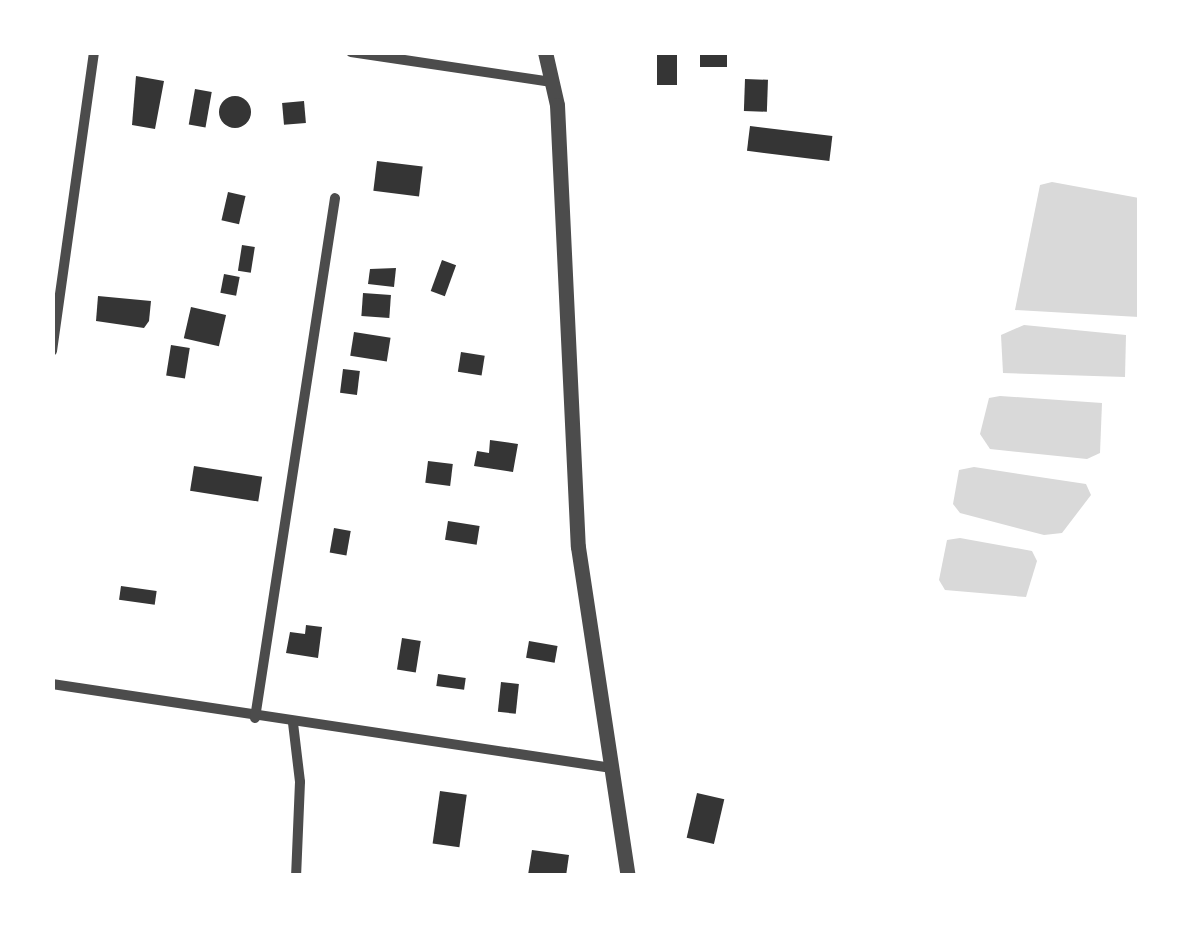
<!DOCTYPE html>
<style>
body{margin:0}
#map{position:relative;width:1192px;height:928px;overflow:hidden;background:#fff;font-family:"Archivo Narrow",sans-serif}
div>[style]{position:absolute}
.water>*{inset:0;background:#d9d9d9}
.building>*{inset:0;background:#353535;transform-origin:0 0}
.round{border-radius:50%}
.minor>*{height:10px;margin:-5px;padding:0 5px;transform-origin:5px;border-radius:5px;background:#4c4c4c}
.tertiary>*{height:15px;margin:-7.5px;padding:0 7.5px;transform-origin:7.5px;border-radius:7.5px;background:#4c4c4c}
span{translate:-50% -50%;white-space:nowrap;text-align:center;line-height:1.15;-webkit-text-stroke:8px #fff;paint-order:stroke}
.frame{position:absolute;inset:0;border:55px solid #fff;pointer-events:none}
</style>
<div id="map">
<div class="water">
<div style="clip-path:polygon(1052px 182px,1139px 198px,1139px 317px,1015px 310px,1040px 185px)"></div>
<div style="clip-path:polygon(1024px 325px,1126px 335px,1125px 377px,1003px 373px,1001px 335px)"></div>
<div style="clip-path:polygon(1000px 396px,1102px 403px,1100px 453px,1087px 459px,990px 449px,980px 434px,989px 398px)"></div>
<div style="clip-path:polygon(974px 467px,1086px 484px,1091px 495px,1062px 533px,1044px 535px,960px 513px,953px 504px,959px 470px)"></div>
<div style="clip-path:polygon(960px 538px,1032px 551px,1037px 561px,1026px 597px,945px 590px,939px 580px,947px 540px)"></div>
</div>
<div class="building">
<div style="left:657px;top:52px;width:20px;height:33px"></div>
<div style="left:700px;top:52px;width:27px;height:15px"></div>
<div style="clip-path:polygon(136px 76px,164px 81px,155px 129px,132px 125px)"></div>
<div style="left:745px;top:79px;width:23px;height:32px;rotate:2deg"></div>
<div style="left:195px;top:89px;width:17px;height:36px;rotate:10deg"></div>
<div class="round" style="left:219px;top:96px;width:32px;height:32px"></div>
<div style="left:304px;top:101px;width:22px;height:22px;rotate:85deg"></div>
<div style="left:750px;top:126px;width:83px;height:25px;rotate:7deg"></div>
<div style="left:377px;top:161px;width:46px;height:30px;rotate:7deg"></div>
<div style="left:228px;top:192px;width:18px;height:29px;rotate:13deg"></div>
<div style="left:242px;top:245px;width:13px;height:26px;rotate:9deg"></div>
<div style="left:442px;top:260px;width:15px;height:33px;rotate:20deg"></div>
<div style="clip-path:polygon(396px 268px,394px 287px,368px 284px,370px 269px)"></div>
<div style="left:224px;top:274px;width:16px;height:19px;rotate:11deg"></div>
<div style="left:363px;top:293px;width:28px;height:23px;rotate:4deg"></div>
<div style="clip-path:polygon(98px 296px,151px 301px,149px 321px,144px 328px,96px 321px)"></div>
<div style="left:191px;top:307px;width:36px;height:32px;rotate:13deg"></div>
<div style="left:354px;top:332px;width:37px;height:24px;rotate:9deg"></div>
<div style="left:171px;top:345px;width:19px;height:31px;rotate:9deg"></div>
<div style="left:461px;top:352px;width:24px;height:20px;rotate:9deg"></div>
<div style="left:343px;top:369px;width:17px;height:24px;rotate:7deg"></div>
<div style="clip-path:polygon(490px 440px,518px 444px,513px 472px,474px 466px,477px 451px,489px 453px)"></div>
<div style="left:428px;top:461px;width:25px;height:22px;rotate:7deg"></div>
<div style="left:194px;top:466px;width:69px;height:25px;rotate:9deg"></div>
<div style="left:448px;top:521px;width:32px;height:19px;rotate:9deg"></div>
<div style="left:334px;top:528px;width:17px;height:25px;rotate:10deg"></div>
<div style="left:121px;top:586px;width:36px;height:14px;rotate:8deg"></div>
<div style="clip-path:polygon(306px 625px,322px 627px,318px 658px,286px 653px,290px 632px,305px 634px)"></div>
<div style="left:402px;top:638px;width:19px;height:32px;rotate:9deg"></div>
<div style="left:529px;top:641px;width:29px;height:17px;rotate:10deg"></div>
<div style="left:438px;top:674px;width:28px;height:12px;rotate:8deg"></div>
<div style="left:501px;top:682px;width:18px;height:30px;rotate:6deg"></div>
<div style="left:440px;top:791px;width:27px;height:53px;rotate:8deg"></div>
<div style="left:697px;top:793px;width:28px;height:46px;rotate:13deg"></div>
<div style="clip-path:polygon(532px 850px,569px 855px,566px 876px,528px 875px)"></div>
</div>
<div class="minor">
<div style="left:351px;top:52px;width:203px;rotate:8.5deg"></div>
<div style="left:52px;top:351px;width:302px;rotate:-82deg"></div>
<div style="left:52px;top:684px;width:566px;rotate:8.53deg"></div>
<div style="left:255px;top:718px;width:526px;rotate:-81.25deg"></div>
<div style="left:293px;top:723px;width:59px;rotate:83.2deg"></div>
<div style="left:300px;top:782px;width:94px;rotate:92.4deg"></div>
</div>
<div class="tertiary">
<div style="left:545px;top:52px;width:54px;rotate:77.2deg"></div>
<div style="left:557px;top:105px;width:442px;rotate:87.3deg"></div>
<div style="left:578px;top:547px;width:333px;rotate:81.4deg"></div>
</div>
<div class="frame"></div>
</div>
